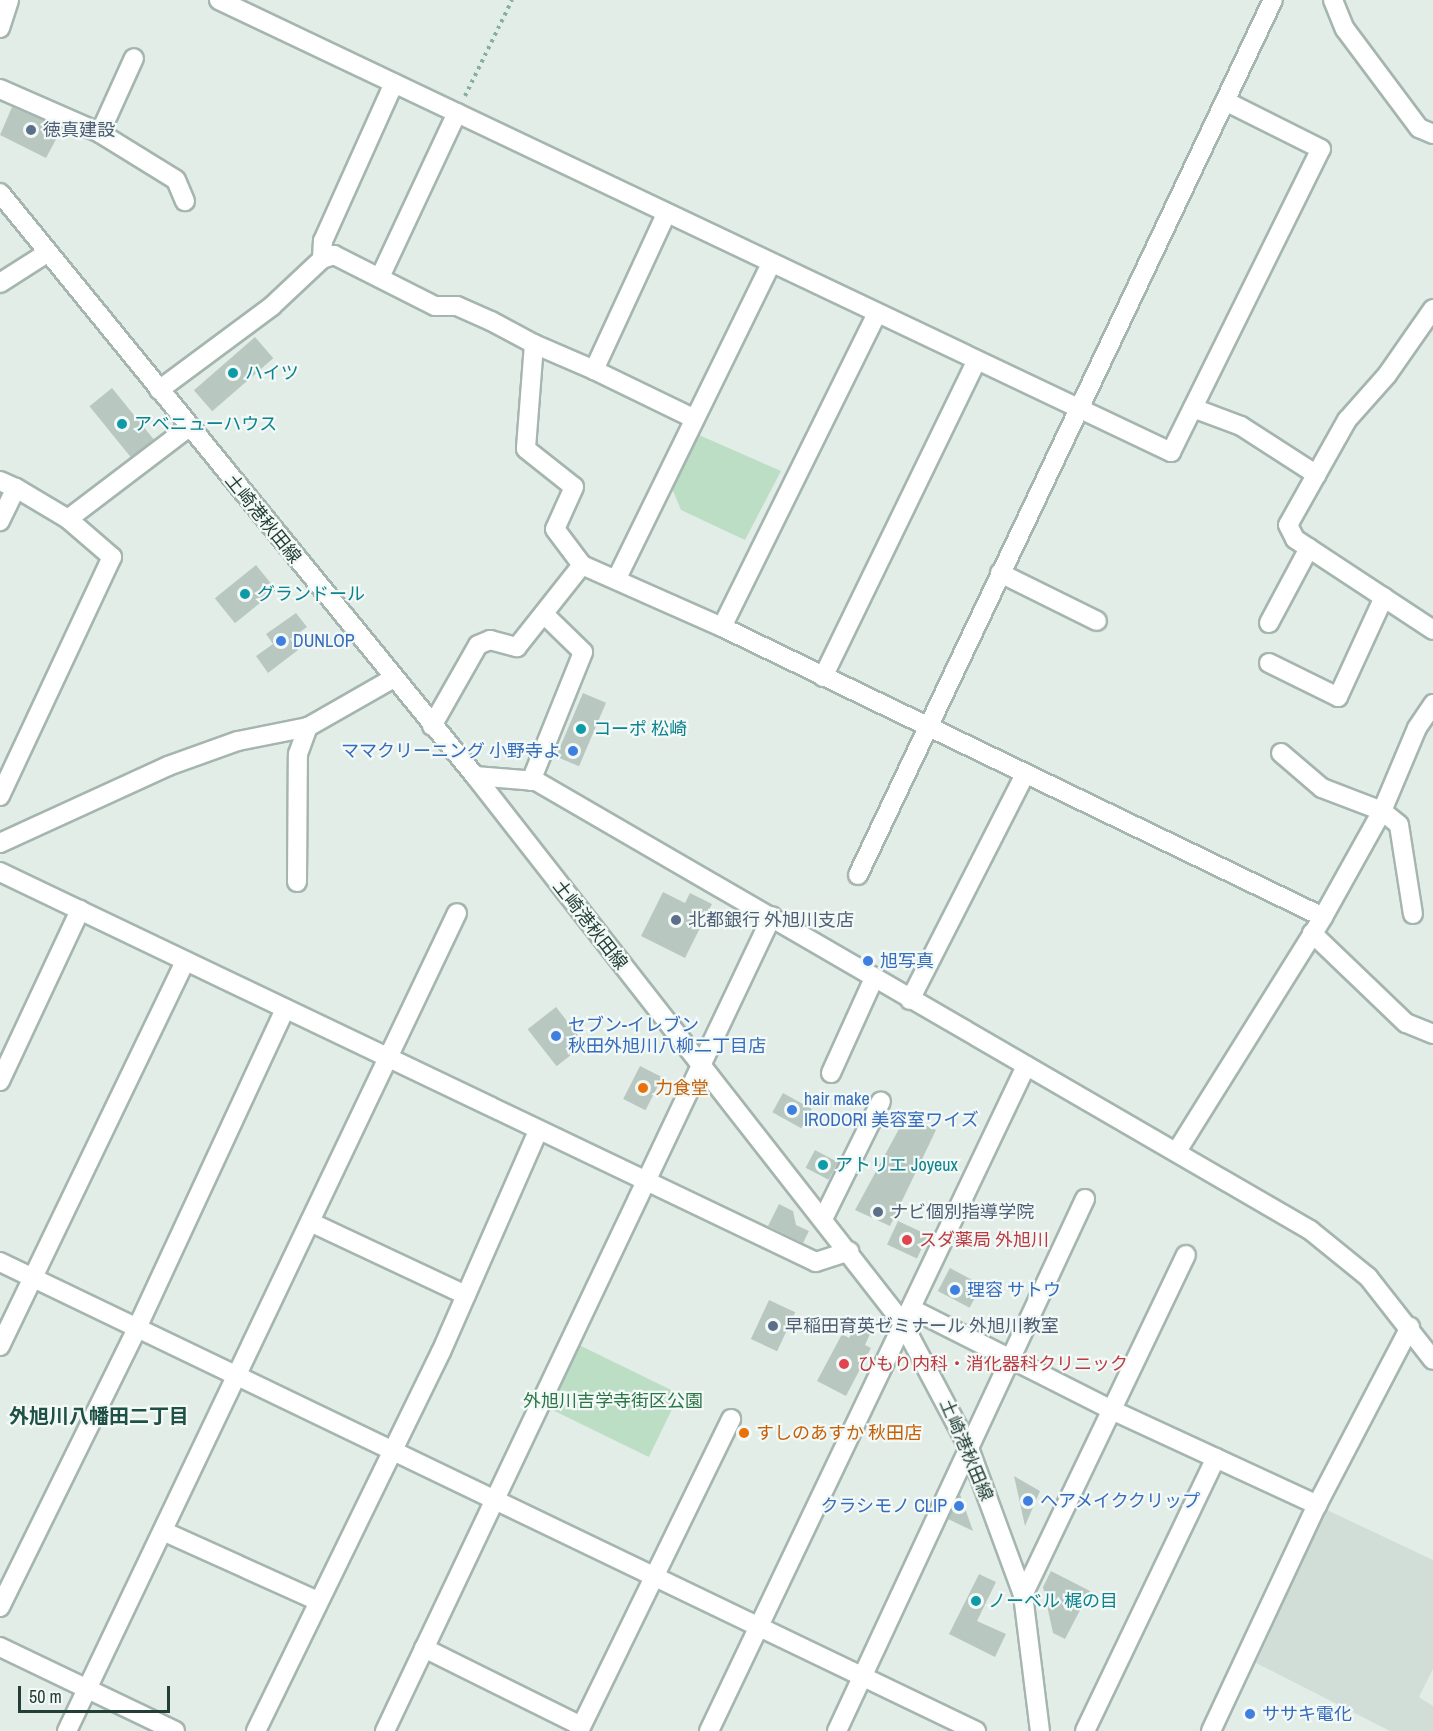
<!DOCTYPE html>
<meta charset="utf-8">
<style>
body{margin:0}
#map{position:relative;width:1433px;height:1731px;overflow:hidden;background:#e3ede8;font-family:"Archivo Narrow","Noto Sans JP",sans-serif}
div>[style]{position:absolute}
.built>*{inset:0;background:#d1ddd7}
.green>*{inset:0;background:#bcdec5;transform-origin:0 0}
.building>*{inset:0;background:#b8c8c1;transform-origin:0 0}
.path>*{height:4px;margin-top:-2px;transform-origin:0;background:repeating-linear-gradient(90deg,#83b0a2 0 3px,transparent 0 7.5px)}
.roads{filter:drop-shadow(2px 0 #a5b5af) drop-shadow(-2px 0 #a5b5af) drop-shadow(0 2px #a5b5af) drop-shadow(0 -2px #a5b5af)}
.street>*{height:18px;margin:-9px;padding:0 9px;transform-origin:9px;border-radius:9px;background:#fff}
.secondary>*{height:18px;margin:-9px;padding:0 9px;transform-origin:9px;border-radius:9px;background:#fff}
.dots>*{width:16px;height:16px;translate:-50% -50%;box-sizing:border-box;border:3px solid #f3f9f6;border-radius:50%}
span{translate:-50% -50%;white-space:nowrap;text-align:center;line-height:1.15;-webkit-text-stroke:4.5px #f3f9f6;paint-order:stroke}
.service-label{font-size:18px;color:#4e5e75}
.left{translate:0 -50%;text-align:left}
.culture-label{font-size:18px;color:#0d838f}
.street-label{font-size:18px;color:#223e37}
.shop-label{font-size:18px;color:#366cbe}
.right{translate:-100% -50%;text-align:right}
.food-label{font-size:18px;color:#c56008}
.health-label{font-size:18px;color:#be3a42}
.park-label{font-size:18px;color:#2c7549}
.neighbourhood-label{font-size:20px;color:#1e5044;font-weight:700}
.scale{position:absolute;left:18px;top:1686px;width:152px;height:27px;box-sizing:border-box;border:3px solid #223e37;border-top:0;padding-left:8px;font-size:18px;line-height:21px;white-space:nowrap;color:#223e37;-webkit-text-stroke:4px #f3f9f6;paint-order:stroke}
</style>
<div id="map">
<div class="built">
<div style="clip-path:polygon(1327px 1510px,1433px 1560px,1433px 1669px,1419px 1697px,1433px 1706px,1433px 1731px,1390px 1731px,1256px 1663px)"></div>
</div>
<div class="green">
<div style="clip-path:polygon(699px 435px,781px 471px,745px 540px,681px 510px,671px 486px)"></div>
<div style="left:577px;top:1344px;width:114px;height:70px;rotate:26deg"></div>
</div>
<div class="building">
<div style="clip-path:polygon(12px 107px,62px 128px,46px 158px,0 135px)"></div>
<div style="left:255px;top:337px;width:28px;height:81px;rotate:49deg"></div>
<div style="left:112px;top:388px;width:67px;height:29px;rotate:51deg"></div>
<div style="left:256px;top:565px;width:32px;height:53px;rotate:51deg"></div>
<div style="clip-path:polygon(296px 613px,307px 627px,290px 639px,298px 650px,268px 673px,256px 656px,273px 644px,266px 634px)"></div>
<div style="left:583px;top:693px;width:25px;height:69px;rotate:23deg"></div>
<div style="clip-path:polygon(663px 892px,685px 903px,690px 893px,712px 904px,685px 958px,641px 936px)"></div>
<div style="left:556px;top:1007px;width:47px;height:36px;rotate:52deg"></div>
<div style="left:640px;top:1066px;width:25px;height:37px;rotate:27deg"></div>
<div style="left:783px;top:1093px;width:33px;height:22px;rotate:29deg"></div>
<div style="clip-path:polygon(906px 1116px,936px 1130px,890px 1226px,855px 1210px)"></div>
<div style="left:815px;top:1150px;width:26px;height:20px;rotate:28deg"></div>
<div style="clip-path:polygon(779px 1204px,793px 1211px,796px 1225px,809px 1231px,803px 1243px,768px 1226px)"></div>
<div style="left:898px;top:1221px;width:33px;height:26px;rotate:25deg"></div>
<div style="left:950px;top:1268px;width:36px;height:26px;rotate:28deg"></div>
<div style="left:769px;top:1300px;width:29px;height:43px;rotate:25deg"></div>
<div style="clip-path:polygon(856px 1326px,870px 1334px,865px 1345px,871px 1348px,846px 1396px,817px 1381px,842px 1334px,849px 1338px)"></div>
<div style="clip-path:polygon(1014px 1476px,1040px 1491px,1025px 1526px)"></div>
<div style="clip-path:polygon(960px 1494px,973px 1531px,948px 1519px)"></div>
<div style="clip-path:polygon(1051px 1571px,1090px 1591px,1065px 1639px,1053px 1633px,1043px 1587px)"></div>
<div style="clip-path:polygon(979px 1574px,996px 1582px,977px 1621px,1006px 1634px,995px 1657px,949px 1634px)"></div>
</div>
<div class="path">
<div style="left:465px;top:96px;width:107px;rotate:-63.9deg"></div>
</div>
<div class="roads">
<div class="street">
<div style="left:219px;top:0;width:1054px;rotate:25.4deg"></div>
<div style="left:1171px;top:452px;width:338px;rotate:-63.7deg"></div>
<div style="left:1321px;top:149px;width:107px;rotate:-153.4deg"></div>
<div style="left:1333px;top:0;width:31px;rotate:68deg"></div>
<div style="left:1345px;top:29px;width:124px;rotate:53.2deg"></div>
<div style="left:1419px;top:128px;width:15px;rotate:23deg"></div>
<div style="left:0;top:28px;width:29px;rotate:-72deg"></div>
<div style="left:0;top:89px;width:109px;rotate:23.7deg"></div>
<div style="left:100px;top:133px;width:89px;rotate:31.7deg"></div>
<div style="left:176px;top:180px;width:23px;rotate:67deg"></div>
<div style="left:100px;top:133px;width:82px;rotate:-65.6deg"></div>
<div style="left:322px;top:259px;width:18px;rotate:-87deg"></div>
<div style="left:323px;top:241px;width:173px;rotate:-65.8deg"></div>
<div style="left:381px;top:275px;width:179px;rotate:-64.9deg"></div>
<div style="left:0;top:283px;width:56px;rotate:-32.6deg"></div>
<div style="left:1433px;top:309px;width:80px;rotate:124.9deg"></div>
<div style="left:1387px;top:375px;width:60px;rotate:131.6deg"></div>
<div style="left:1347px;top:420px;width:120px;rotate:119.3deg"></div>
<div style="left:1288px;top:525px;width:16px;rotate:63deg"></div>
<div style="left:1295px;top:539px;width:165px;rotate:33.4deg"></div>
<div style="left:534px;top:344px;width:65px;rotate:23.4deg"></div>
<div style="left:594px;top:370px;width:172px;rotate:-65.2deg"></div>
<div style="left:594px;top:370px;width:112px;rotate:25.9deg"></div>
<div style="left:159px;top:390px;width:141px;rotate:-36.6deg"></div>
<div style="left:272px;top:306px;width:69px;rotate:-43.2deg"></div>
<div style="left:322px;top:259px;width:13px;rotate:-18deg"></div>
<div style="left:334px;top:255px;width:113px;rotate:26.8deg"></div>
<div style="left:435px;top:306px;width:22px"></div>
<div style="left:457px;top:306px;width:37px;rotate:24deg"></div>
<div style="left:491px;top:321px;width:49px;rotate:28.1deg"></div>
<div style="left:534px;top:344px;width:105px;rotate:94.4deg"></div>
<div style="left:526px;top:449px;width:61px;rotate:38.4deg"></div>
<div style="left:574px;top:487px;width:46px;rotate:114.3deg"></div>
<div style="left:555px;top:529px;width:45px;rotate:53.1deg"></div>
<div style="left:582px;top:565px;width:153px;rotate:23.9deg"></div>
<div style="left:722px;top:627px;width:667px;rotate:25.76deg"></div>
<div style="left:1193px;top:408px;width:51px;rotate:20.6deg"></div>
<div style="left:1241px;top:426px;width:90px;rotate:32.8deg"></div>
<div style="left:0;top:481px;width:17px;rotate:24deg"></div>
<div style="left:16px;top:488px;width:37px;rotate:116deg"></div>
<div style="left:68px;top:519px;width:151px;rotate:-37.2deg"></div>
<div style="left:1000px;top:573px;width:108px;rotate:26.3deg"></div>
<div style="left:617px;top:578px;width:350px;rotate:-63.9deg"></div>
<div style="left:1269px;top:623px;width:85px;rotate:-61.9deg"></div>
<div style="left:722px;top:627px;width:348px;rotate:-63.7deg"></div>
<div style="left:1269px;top:663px;width:77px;rotate:26.2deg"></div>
<div style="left:1338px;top:697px;width:110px;rotate:-65.3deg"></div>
<div style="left:823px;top:677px;width:350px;rotate:-64.1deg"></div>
<div style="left:432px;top:726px;width:93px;rotate:-60.4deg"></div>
<div style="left:478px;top:645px;width:13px;rotate:-23deg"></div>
<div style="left:490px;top:640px;width:28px;rotate:15deg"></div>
<div style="left:517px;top:647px;width:105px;rotate:-51.6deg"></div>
<div style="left:1281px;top:753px;width:54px;rotate:40.5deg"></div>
<div style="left:1322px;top:788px;width:64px;rotate:21deg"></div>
<div style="left:1382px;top:811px;width:22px;rotate:39deg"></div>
<div style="left:1399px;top:825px;width:90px;rotate:81.1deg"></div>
<div style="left:531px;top:781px;width:139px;rotate:-68deg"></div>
<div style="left:583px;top:652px;width:52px;rotate:-135.8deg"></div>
<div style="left:0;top:796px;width:264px;rotate:-64.9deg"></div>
<div style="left:112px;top:557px;width:58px;rotate:-139.2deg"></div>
<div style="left:68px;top:519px;width:61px;rotate:-149.2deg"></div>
<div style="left:0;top:843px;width:185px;rotate:-24.6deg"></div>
<div style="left:168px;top:766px;width:74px;rotate:-19.7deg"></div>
<div style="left:238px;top:741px;width:71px;rotate:-11.3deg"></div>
<div style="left:308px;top:727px;width:97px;rotate:-29.7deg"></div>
<div style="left:0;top:872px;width:904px;rotate:25.55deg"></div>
<div style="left:816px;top:1262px;width:35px;rotate:-18deg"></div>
<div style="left:858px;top:875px;width:968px;rotate:-64.63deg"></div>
<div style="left:297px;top:882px;width:128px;rotate:-89.6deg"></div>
<div style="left:298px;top:754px;width:29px;rotate:-70deg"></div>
<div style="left:1312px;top:933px;width:130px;rotate:43.8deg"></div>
<div style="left:1406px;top:1023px;width:29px;rotate:22deg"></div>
<div style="left:910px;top:1000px;width:254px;rotate:-63deg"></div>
<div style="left:831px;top:1073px;width:104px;rotate:-65.6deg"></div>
<div style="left:0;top:1081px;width:189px;rotate:-64.9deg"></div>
<div style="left:1177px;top:1151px;width:276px;rotate:-58deg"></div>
<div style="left:1323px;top:917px;width:121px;rotate:-60.9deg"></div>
<div style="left:1382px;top:811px;width:90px;rotate:-67.1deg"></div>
<div style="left:1417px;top:728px;width:29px;rotate:-56deg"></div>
<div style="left:823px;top:1219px;width:131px;rotate:-63.8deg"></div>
<div style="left:310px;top:1222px;width:172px;rotate:25.1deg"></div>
<div style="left:0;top:1262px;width:1083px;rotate:25.67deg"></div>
<div style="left:912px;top:1309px;width:226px;rotate:26.8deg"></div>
<div style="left:1114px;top:1411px;width:224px;rotate:24.8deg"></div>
<div style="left:0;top:1346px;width:427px;rotate:-64.3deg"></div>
<div style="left:165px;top:1532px;width:168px;rotate:24.3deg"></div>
<div style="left:1023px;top:1595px;width:377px;rotate:-64.4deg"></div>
<div style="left:0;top:1607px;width:311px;rotate:-63.8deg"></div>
<div style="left:137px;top:1328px;width:352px;rotate:-65.1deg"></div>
<div style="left:0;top:1647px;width:194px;rotate:25.6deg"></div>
<div style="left:424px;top:1648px;width:175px;rotate:26.4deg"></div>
<div style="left:67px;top:1731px;width:906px;rotate:-64.51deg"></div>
<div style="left:256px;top:1731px;width:422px;rotate:-64deg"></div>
<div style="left:441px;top:1352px;width:241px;rotate:-66.3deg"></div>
<div style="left:385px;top:1731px;width:902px;rotate:-64.6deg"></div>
<div style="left:579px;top:1731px;width:347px;rotate:-64deg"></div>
<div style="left:709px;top:1731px;width:737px;rotate:-64.51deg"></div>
<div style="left:837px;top:1731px;width:587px;rotate:-65.01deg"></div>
<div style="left:1085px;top:1731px;width:303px;rotate:-64.4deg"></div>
<div style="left:1211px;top:1731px;width:250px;rotate:-64.9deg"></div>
<div style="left:1317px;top:1505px;width:201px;rotate:-62.4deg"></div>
</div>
<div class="secondary">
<div style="left:0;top:193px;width:752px;rotate:50.83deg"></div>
<div style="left:475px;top:776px;width:693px;rotate:51.97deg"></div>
<div style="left:902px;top:1322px;width:143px;rotate:62deg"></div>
<div style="left:969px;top:1448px;width:157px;rotate:69.8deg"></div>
<div style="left:1023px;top:1595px;width:137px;rotate:82.9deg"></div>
<div style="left:475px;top:776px;width:61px;rotate:4.7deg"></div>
<div style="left:536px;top:781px;width:895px;rotate:30.12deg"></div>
<div style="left:1310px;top:1230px;width:75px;rotate:39deg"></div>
<div style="left:1368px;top:1277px;width:105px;rotate:51.9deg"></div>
</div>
</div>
<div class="dots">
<div style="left:31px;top:130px;background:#5c6f8a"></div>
<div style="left:233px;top:373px;background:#0f9aa8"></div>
<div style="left:122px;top:424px;background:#0f9aa8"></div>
<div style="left:245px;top:594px;background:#0f9aa8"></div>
<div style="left:281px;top:641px;background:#3f7fe0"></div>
<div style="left:581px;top:729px;background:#0f9aa8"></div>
<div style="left:573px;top:751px;background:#3f7fe0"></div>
<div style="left:676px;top:920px;background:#5c6f8a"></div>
<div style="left:868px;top:961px;background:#3f7fe0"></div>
<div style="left:556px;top:1036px;background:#3f7fe0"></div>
<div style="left:643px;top:1088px;background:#e8710a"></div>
<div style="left:792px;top:1110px;background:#3f7fe0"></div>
<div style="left:823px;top:1165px;background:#0f9aa8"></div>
<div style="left:878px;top:1212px;background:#5c6f8a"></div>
<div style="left:907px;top:1240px;background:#e0444e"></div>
<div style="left:955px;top:1290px;background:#3f7fe0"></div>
<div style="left:773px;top:1326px;background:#5c6f8a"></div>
<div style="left:844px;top:1364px;background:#e0444e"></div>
<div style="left:744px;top:1433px;background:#e8710a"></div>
<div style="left:1028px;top:1501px;background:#3f7fe0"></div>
<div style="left:959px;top:1506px;background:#3f7fe0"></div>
<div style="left:976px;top:1601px;background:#0f9aa8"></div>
<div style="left:1250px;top:1714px;background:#3f7fe0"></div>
</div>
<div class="service-label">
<span class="left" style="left:43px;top:130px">徳真建設</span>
<span class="left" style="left:688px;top:920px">北都銀行 外旭川支店</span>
<span class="left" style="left:890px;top:1212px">ナビ個別指導学院</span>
<span class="left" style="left:785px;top:1326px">早稲田育英ゼミナール 外旭川教室</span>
</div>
<div class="culture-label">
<span class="left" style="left:245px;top:373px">ハイツ</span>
<span class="left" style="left:134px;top:424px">アベニューハウス</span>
<span class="left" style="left:257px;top:594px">グランドール</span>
<span class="left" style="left:593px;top:729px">コーポ 松崎</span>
<span class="left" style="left:835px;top:1165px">アトリエ Joyeux</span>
<span class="left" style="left:988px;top:1601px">ノーベル 梶の目</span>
</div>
<div class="street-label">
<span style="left:263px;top:519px;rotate:51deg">土崎港秋田線</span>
<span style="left:590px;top:925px;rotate:52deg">土崎港秋田線</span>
<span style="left:966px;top:1450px;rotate:67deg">土崎港秋田線</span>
</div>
<div class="shop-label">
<span class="left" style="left:293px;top:641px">DUNLOP</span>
<span class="right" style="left:561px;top:751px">ママクリーニング 小野寺よ</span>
<span class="left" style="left:880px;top:961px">旭写真</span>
<span class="left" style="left:568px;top:1036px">セブン-イレブン<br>秋田外旭川八柳二丁目店</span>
<span class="left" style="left:804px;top:1110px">hair make<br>IRODORI 美容室ワイズ</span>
<span class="left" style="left:967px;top:1290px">理容 サトウ</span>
<span class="left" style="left:1040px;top:1501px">ヘアメイククリップ</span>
<span class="right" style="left:947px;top:1506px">クラシモノ CLIP</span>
<span class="left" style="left:1262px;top:1714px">ササキ電化</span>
</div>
<div class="food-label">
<span class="left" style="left:655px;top:1088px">力食堂</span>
<span class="left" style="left:756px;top:1433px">すしのあすか 秋田店</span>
</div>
<div class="health-label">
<span class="left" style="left:919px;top:1240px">スダ薬局 外旭川</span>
<span class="left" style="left:858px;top:1364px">ひもり内科・消化器科クリニック</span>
</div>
<div class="park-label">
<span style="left:613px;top:1401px">外旭川吉学寺街区公園</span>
</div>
<div class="neighbourhood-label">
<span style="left:99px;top:1415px">外旭川八幡田二丁目</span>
</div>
<div class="scale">50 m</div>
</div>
